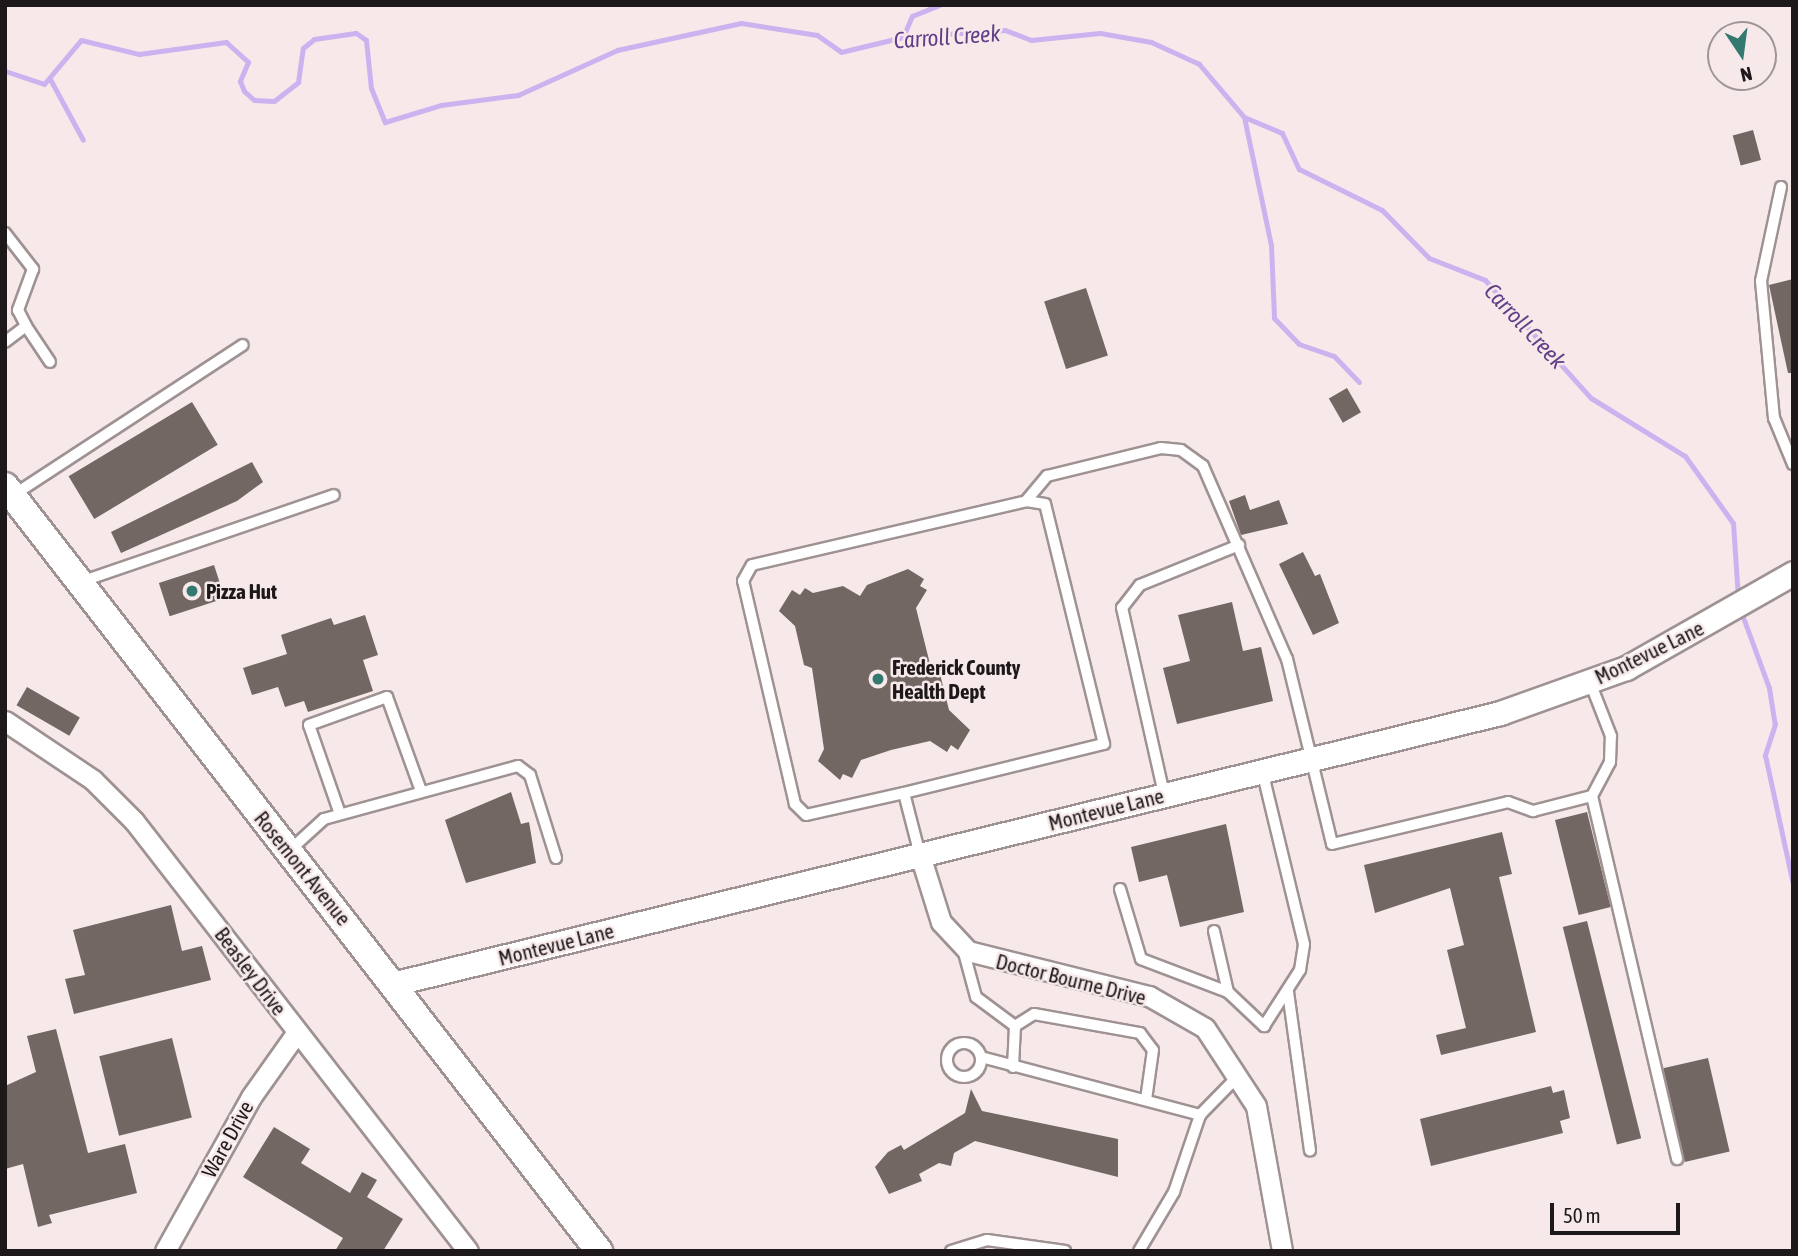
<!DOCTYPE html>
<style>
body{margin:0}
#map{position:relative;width:1798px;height:1256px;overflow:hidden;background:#f7e9ea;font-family:"Asap Condensed",sans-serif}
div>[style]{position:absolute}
.stream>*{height:5px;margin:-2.5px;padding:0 2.5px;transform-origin:2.5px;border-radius:2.5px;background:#ccb3f0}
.building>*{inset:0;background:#726762;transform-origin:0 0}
.roads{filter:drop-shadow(2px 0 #9f9293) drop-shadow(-2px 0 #9f9293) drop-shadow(0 2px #9f9293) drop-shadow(0 -2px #9f9293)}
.service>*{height:10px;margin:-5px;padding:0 5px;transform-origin:5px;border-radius:5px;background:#fff}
.service>.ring{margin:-5px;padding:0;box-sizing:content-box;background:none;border:10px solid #fff;border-radius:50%}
.minor>*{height:19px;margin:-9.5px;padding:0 9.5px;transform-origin:9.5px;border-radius:9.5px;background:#fff}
.tertiary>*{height:23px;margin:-11.5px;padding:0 11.5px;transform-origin:11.5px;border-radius:11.5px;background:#fff}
.secondary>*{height:26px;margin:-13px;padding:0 13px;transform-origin:13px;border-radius:13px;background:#fff}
.dots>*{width:19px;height:19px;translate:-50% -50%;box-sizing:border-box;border:4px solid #f7e9ea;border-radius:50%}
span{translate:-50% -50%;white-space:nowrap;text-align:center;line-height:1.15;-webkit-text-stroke:5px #f7e9ea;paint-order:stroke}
.poi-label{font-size:21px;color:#1d1819;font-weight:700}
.left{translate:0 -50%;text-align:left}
.street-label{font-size:21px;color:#1d1819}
.water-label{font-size:23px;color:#613f88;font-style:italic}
.frame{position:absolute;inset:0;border:7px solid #1d1819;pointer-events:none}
.north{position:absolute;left:1707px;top:21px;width:70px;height:70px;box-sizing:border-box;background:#f7e9ea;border:2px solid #a09596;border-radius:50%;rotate:167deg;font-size:19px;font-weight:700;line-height:28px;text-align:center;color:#1d1819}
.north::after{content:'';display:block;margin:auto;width:24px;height:32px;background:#34796f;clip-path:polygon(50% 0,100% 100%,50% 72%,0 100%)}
.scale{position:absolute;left:1550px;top:1203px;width:130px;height:32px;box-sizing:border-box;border:4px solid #1d1819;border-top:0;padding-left:9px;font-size:21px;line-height:24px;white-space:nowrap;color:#1d1819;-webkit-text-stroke:5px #f7e9ea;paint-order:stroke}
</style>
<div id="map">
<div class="stream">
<div style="left:903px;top:37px;width:23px;rotate:-67deg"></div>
<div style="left:912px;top:16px;width:29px;rotate:-22deg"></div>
<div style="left:5px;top:71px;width:41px;rotate:18.4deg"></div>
<div style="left:44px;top:84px;width:57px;rotate:-49.9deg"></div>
<div style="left:81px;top:40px;width:60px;rotate:13.6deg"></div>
<div style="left:139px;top:54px;width:88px;rotate:-7.9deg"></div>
<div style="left:226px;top:42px;width:30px;rotate:42deg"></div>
<div style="left:248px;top:62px;width:21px;rotate:113deg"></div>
<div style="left:240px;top:81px;width:11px;rotate:68deg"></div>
<div style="left:244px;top:91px;width:13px;rotate:42deg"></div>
<div style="left:254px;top:100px;width:20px;rotate:3deg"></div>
<div style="left:274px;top:101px;width:31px;rotate:-38deg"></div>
<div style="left:298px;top:82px;width:34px;rotate:-82deg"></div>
<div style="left:303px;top:48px;width:14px;rotate:-39deg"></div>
<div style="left:314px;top:39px;width:42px;rotate:-8.1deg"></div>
<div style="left:356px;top:33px;width:12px;rotate:35deg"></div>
<div style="left:366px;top:40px;width:48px;rotate:84.1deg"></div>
<div style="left:371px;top:88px;width:37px;rotate:68deg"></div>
<div style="left:385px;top:122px;width:59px;rotate:-16.9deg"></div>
<div style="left:441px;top:105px;width:78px;rotate:-7.4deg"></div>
<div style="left:518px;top:95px;width:109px;rotate:-24.4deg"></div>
<div style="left:617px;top:50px;width:127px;rotate:-12.3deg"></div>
<div style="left:741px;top:23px;width:77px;rotate:9deg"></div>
<div style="left:817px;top:35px;width:29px;rotate:35deg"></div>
<div style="left:841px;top:52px;width:64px;rotate:-13.6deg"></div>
<div style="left:903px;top:37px;width:102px;rotate:-3.9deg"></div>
<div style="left:1005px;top:30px;width:28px;rotate:21deg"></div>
<div style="left:1031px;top:40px;width:69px;rotate:-5.8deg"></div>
<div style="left:1100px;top:33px;width:52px;rotate:10deg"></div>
<div style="left:1151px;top:42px;width:53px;rotate:24.6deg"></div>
<div style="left:1199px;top:64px;width:70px;rotate:49.7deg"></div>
<div style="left:1244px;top:117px;width:41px;rotate:22.8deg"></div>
<div style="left:1282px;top:133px;width:40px;rotate:65deg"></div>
<div style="left:1299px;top:169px;width:93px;rotate:26.3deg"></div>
<div style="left:1382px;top:210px;width:67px;rotate:45.6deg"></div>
<div style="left:1429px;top:258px;width:60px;rotate:21.4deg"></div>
<div style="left:1485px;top:280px;width:159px;rotate:48.1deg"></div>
<div style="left:1591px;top:398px;width:110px;rotate:31.7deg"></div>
<div style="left:1685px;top:456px;width:82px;rotate:54.4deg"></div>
<div style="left:1733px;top:523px;width:76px;rotate:86.2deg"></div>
<div style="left:50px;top:79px;width:69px;rotate:61.6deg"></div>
<div style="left:1244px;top:117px;width:131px;rotate:78.1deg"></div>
<div style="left:1271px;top:245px;width:73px;rotate:87.6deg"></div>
<div style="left:1274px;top:318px;width:36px;rotate:46deg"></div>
<div style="left:1299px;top:344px;width:37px;rotate:19deg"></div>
<div style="left:1334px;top:356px;width:36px;rotate:46deg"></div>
<div style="left:1740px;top:609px;width:84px;rotate:69.8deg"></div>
<div style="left:1769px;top:688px;width:36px;rotate:81deg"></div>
<div style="left:1775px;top:724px;width:33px;rotate:108deg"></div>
<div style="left:1765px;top:755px;width:133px;rotate:77.8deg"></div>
</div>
<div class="building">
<div style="left:1753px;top:130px;width:31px;height:21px;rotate:75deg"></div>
<div style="clip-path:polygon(1793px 279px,1793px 373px,1788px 373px,1769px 285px)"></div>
<div style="left:1086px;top:288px;width:71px;height:44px;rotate:72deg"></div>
<div style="left:1347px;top:388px;width:28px;height:21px;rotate:60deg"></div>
<div style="left:192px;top:402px;width:50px;height:144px;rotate:59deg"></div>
<div style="clip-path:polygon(252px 462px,263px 482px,237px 501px,121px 553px,111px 532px)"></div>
<div style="clip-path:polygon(1245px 495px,1250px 510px,1279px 500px,1288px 524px,1241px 535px,1229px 501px)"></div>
<div style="clip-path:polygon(1303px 552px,1315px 576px,1320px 574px,1339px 623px,1313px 635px,1279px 564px)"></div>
<div style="left:214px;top:565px;width:35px;height:58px;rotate:72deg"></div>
<div style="clip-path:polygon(908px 569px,924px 579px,920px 586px,927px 590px,916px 608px,931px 668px,940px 674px,949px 710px,970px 730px,958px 750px,951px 745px,947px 752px,930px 741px,891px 750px,861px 760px,852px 778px,843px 774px,840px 780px,818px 761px,824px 749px,812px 668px,804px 665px,795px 626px,779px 611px,792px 590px,800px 595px,805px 588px,813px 593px,843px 586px,860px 596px,867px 585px)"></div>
<div style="clip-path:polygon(1232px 602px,1243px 651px,1261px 647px,1273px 701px,1177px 724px,1163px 668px,1190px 661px,1178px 615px)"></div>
<div style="clip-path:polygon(365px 615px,378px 655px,363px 660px,373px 691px,308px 712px,304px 701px,285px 707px,278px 687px,252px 695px,243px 668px,287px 654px,281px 635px,331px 618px,334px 625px)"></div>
<div style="left:27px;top:687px;width:61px;height:21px;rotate:30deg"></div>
<div style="clip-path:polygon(511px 792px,521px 824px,529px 822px,536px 863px,466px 883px,445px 820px)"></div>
<div style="left:1587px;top:812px;width:98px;height:33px;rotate:76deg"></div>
<div style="clip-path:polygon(1226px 824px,1244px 912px,1180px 927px,1167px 875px,1139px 882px,1131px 847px)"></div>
<div style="clip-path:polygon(1502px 832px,1512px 874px,1499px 877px,1536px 1032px,1441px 1055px,1436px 1035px,1466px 1028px,1447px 950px,1464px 945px,1450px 888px,1375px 913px,1364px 865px)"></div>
<div style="clip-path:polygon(171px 905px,182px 951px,202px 946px,211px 980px,74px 1014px,65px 979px,85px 975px,73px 930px)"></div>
<div style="left:1587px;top:921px;width:224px;height:25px;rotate:76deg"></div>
<div style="clip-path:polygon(56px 1029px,88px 1153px,125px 1144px,137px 1193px,49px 1215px,52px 1223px,38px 1227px,23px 1164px,5px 1169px,5px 1086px,36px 1072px,27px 1036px)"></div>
<div style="left:172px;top:1038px;width:82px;height:75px;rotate:76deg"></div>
<div style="left:1708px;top:1058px;width:96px;height:46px;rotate:77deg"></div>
<div style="clip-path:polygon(1551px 1086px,1553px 1093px,1564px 1090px,1570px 1118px,1560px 1121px,1563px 1133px,1431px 1166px,1420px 1119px)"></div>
<div style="clip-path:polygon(971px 1089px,982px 1111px,1118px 1139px,1118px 1177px,975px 1141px,954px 1153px,951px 1166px,939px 1163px,919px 1174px,922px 1181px,889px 1194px,875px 1167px,888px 1152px,901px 1145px,904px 1150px,965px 1113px)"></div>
<div style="clip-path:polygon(274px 1127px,310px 1149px,301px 1163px,350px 1193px,362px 1172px,377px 1180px,367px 1197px,403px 1219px,383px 1251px,335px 1251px,343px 1238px,243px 1177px)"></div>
</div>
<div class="roads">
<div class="service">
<div style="left:1781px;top:187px;width:96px;rotate:102deg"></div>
<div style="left:1761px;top:281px;width:138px;rotate:84.6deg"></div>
<div style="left:1774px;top:418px;width:50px;rotate:67.6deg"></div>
<div style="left:5px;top:233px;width:46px;rotate:52.1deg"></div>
<div style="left:33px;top:269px;width:44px;rotate:110.1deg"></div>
<div style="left:18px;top:310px;width:18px;rotate:63deg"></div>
<div style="left:26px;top:326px;width:26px;rotate:143deg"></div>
<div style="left:26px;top:326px;width:43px;rotate:56.3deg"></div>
<div style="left:15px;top:494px;width:272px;rotate:-33.2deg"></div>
<div style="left:83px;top:581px;width:265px;rotate:-18.9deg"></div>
<div style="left:904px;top:793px;width:206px;rotate:-13.8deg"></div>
<div style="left:1104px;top:744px;width:247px;rotate:-103.8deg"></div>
<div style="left:1045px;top:504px;width:19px;rotate:-171deg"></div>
<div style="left:1164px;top:794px;width:191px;rotate:-102.7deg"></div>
<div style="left:1122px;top:608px;width:29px;rotate:-52deg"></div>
<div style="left:1140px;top:585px;width:107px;rotate:-22deg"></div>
<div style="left:1592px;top:796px;width:373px;rotate:76.8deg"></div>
<div style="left:340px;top:814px;width:94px;rotate:-109.2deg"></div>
<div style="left:309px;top:725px;width:83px;rotate:-19.7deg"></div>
<div style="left:387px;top:697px;width:100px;rotate:70.1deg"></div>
<div style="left:290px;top:850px;width:46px;rotate:-42.4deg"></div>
<div style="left:324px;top:819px;width:201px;rotate:-15.3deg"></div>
<div style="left:518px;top:766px;width:15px;rotate:37deg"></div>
<div style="left:530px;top:775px;width:87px;rotate:72.6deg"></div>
<div style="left:920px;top:855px;width:64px;rotate:-104.5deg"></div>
<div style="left:904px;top:793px;width:100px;rotate:167.3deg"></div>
<div style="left:806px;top:815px;width:16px;rotate:-135deg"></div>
<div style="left:795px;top:804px;width:229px;rotate:-103.1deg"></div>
<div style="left:743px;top:581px;width:18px;rotate:-61deg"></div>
<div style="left:752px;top:565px;width:281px;rotate:-13.1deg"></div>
<div style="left:1026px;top:501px;width:33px;rotate:-50deg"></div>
<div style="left:1047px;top:476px;width:117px;rotate:-13.8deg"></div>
<div style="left:1161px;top:448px;width:20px;rotate:6deg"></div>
<div style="left:1181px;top:450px;width:27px;rotate:36deg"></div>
<div style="left:1203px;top:466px;width:210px;rotate:66.5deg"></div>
<div style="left:1287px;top:659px;width:190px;rotate:76.3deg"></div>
<div style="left:1332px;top:844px;width:181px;rotate:-13.4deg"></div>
<div style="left:1508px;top:802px;width:27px;rotate:20deg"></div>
<div style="left:1533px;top:811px;width:61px;rotate:-14.3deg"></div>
<div style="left:1592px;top:796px;width:38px;rotate:-62deg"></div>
<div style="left:1610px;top:762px;width:26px;rotate:-88deg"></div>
<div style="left:1611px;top:736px;width:58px;rotate:-111.3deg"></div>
<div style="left:1120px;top:889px;width:73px;rotate:73.3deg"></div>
<div style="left:1141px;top:959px;width:93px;rotate:20.8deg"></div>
<div style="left:1228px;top:992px;width:50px;rotate:43.4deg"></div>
<div style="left:1264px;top:1026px;width:67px;rotate:-57.3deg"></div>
<div style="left:1300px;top:970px;width:26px;rotate:-81deg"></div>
<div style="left:1304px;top:944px;width:178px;rotate:-103.6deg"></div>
<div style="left:1214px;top:931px;width:63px;rotate:77.1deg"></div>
<div style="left:963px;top:949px;width:50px;rotate:74.8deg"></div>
<div style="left:976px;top:997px;width:49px;rotate:36.6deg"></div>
<div style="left:1288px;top:992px;width:160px;rotate:82.1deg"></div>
<div class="ring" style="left:947px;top:1043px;width:24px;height:24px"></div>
<div style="left:981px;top:1057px;width:227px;rotate:14.8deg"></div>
<div style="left:1013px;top:1067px;width:41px;rotate:-87.2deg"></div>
<div style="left:1015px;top:1026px;width:22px;rotate:-32deg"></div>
<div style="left:1034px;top:1014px;width:108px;rotate:10.2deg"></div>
<div style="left:1140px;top:1033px;width:21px;rotate:53deg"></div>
<div style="left:1153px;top:1050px;width:50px;rotate:98deg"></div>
<div style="left:951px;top:1251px;width:38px;rotate:-17deg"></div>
<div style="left:987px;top:1240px;width:79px;rotate:8deg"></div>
<div style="left:1139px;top:1251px;width:69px;rotate:-59.3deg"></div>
<div style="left:1174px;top:1192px;width:81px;rotate:-71.3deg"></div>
<div style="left:1200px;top:1115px;width:56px;rotate:-45.7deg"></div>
</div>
<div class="minor">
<div style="left:5px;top:721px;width:106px;rotate:33.8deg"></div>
<div style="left:93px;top:780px;width:58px;rotate:45deg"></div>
<div style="left:134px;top:821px;width:544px;rotate:52.16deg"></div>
<div style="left:920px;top:855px;width:70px;rotate:72.6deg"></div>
<div style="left:941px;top:922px;width:40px;rotate:47deg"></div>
<div style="left:968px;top:951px;width:187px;rotate:14deg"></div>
<div style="left:1149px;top:996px;width:64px;rotate:29.7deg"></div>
<div style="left:1205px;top:1028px;width:93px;rotate:56.8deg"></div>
<div style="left:1256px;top:1106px;width:147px;rotate:79.8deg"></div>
<div style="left:165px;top:1251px;width:176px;rotate:-60.8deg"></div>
<div style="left:251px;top:1097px;width:80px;rotate:-54.7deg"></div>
</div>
<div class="tertiary">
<div style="left:396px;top:983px;width:1137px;rotate:-13.74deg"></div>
<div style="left:1500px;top:713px;width:134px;rotate:-19.7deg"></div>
<div style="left:1626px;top:668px;width:192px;rotate:-29.6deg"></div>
</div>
<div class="secondary">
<div style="left:5px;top:486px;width:969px;rotate:52.17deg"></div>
</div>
</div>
<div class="dots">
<div style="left:192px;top:591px;background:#34796f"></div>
<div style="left:878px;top:679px;background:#34796f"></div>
</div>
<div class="poi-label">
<span class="left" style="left:206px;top:591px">Pizza Hut</span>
<span class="left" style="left:892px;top:679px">Frederick County<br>Health Dept</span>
</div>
<div class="street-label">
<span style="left:1649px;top:652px;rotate:-26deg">Montevue Lane</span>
<span style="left:1106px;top:809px;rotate:-14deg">Montevue Lane</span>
<span style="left:303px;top:868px;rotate:51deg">Rosemont Avenue</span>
<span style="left:556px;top:944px;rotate:-14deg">Montevue Lane</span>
<span style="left:251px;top:971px;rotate:53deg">Beasley Drive</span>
<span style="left:1071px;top:979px;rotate:14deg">Doctor Bourne Drive</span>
<span style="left:227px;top:1139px;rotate:-61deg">Ware Drive</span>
</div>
<div class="water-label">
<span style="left:947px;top:37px;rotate:-4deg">Carroll Creek</span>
<span style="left:1525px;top:326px;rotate:47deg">Carroll Creek</span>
</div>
<div class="frame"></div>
<div class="north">N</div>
<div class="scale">50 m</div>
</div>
